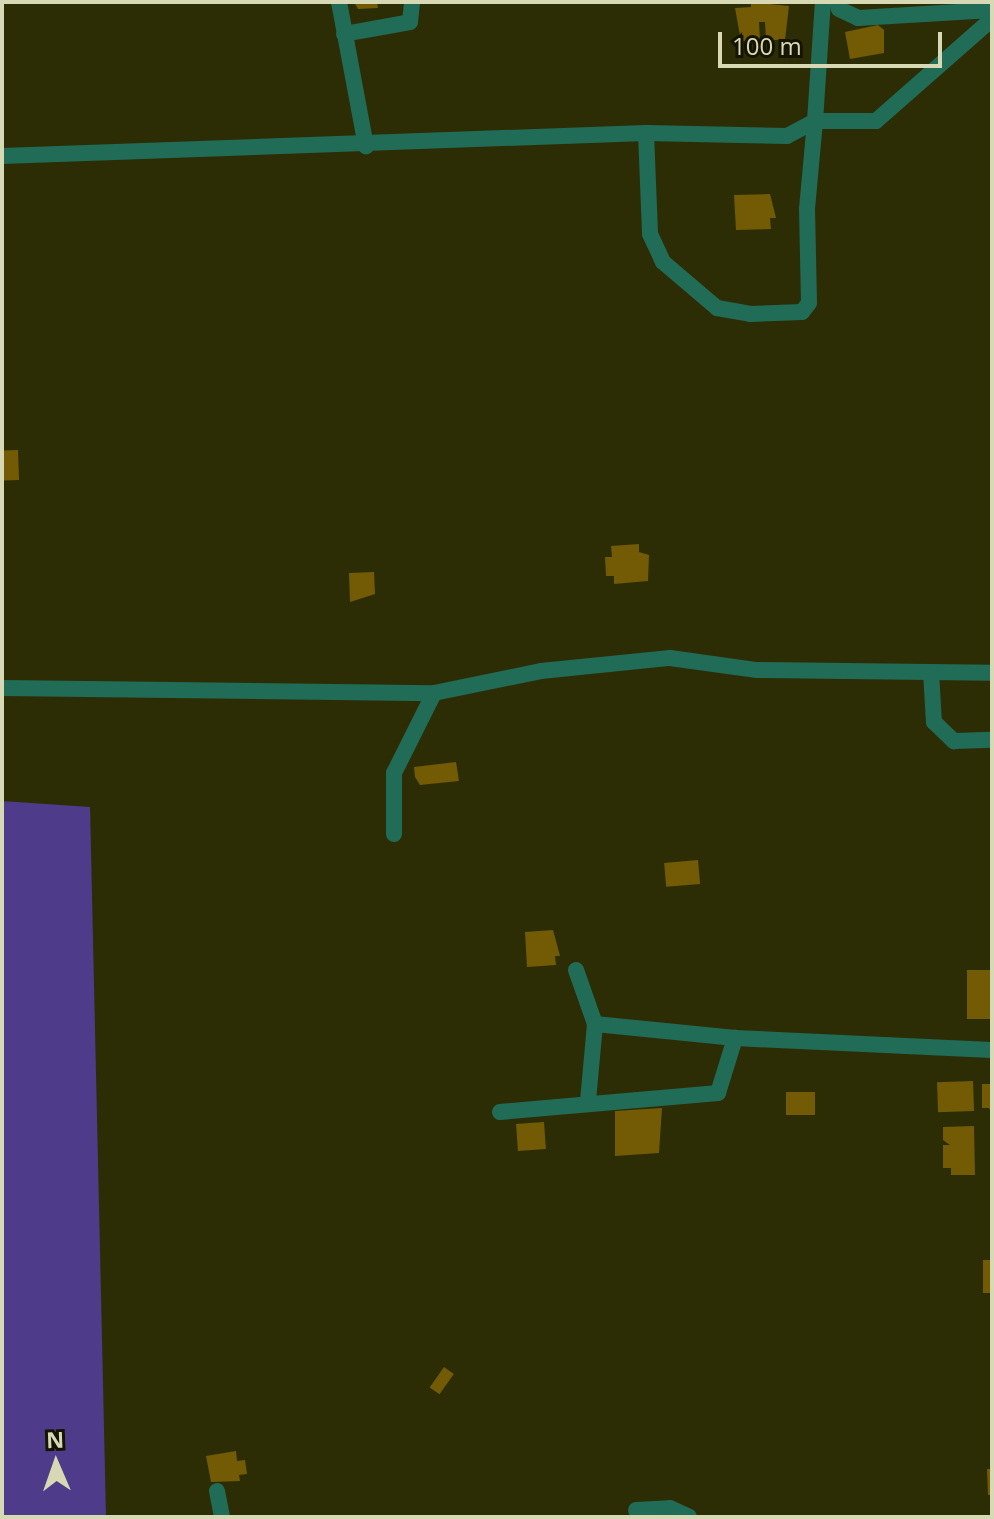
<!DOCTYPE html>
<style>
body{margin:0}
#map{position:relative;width:994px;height:1519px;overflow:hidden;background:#2c2d04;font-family:"Open Sans",sans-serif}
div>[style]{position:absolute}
.green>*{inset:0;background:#4e3c8a}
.building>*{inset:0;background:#735b06;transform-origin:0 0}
.street>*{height:16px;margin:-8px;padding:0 8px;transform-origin:8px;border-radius:8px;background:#216c57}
span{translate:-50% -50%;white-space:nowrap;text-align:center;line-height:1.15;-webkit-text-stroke:7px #141400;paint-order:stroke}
.frame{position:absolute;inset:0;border:4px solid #d7d9b5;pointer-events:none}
.north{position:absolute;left:16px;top:1423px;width:80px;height:80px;-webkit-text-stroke:6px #141400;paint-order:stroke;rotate:358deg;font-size:22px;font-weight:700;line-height:32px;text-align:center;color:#d7d9b5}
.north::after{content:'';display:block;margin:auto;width:28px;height:36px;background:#d7d9b5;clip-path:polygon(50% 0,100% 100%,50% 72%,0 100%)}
.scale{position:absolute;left:718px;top:32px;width:224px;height:36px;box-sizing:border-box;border:4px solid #d7d9b5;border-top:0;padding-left:10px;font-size:24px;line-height:28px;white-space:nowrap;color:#d7d9b5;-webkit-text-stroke:6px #141400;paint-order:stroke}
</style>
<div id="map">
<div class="green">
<div style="clip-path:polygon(2px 801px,90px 807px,106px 1517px,2px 1517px)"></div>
</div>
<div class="building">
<div style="clip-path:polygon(354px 2px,377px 2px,378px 8px,358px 9px)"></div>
<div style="clip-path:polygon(751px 2px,789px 6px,785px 40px,766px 40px,765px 22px,759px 22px,760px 41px,741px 41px,735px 8px,751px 7px)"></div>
<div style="clip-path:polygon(878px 25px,884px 30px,884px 53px,850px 59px,845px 32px)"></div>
<div style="clip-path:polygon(770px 194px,776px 218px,770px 218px,771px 229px,736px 230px,734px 195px)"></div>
<div style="left:18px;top:450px;width:30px;height:16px;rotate:88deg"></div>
<div style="clip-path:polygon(639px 544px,639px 552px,649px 555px,648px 581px,614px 584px,614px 576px,606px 576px,605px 557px,612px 557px,611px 546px)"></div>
<div style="clip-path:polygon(374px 572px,375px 594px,350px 602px,349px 573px)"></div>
<div style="clip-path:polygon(456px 762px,459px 781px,420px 785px,415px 777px,414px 767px)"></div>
<div style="left:698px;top:860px;width:24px;height:34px;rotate:85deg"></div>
<div style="clip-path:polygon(553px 930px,560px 956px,555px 956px,556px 965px,527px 967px,525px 932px)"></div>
<div style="left:967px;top:970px;width:25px;height:49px"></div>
<div style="left:973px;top:1081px;width:30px;height:36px;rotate:88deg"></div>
<div style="clip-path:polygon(982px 1084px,992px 1084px,992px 1115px,989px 1108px,982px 1108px)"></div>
<div style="left:815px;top:1092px;width:23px;height:29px;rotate:90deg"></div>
<div style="clip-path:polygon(662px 1108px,659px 1153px,615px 1156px,615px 1111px)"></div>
<div style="left:544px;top:1122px;width:27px;height:28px;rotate:86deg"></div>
<div style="clip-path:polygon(974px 1126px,975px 1175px,951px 1175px,951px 1168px,943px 1168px,943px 1145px,950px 1145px,943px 1140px,943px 1127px)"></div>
<div style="left:983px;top:1260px;width:9px;height:33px"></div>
<div style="left:444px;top:1367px;width:12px;height:25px;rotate:35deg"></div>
<div style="clip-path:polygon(236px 1451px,237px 1461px,245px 1460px,247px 1474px,239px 1475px,240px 1481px,211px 1482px,206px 1456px)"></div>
<div style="clip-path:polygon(987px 1469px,992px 1469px,992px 1495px,988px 1495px)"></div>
</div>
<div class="street">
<div style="left:339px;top:2px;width:147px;rotate:79.4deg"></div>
<div style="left:837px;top:2px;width:7px;rotate:74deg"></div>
<div style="left:839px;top:9px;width:21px;rotate:25deg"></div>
<div style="left:858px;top:18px;width:134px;rotate:-3.4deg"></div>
<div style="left:344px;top:34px;width:67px;rotate:-10.3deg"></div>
<div style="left:410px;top:22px;width:20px;rotate:-84deg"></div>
<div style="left:646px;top:133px;width:101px;rotate:87.7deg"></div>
<div style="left:650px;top:234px;width:31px;rotate:65deg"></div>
<div style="left:663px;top:262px;width:71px;rotate:40.4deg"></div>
<div style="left:717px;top:308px;width:34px;rotate:10deg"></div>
<div style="left:750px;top:314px;width:52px;rotate:-2.2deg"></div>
<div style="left:802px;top:312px;width:11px;rotate:-52deg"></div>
<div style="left:809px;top:303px;width:94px;rotate:-91.2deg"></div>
<div style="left:807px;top:209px;width:88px;rotate:-84.8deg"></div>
<div style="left:815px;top:121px;width:61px"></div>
<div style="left:876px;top:121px;width:154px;rotate:-41.3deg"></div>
<div style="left:2px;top:156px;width:644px;rotate:-2.05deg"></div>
<div style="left:646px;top:133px;width:141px;rotate:1.2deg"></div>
<div style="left:787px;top:136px;width:32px;rotate:-28deg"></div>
<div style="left:815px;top:121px;width:119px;rotate:-86.2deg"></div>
<div style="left:931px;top:672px;width:50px;rotate:86.6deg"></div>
<div style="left:934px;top:722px;width:28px;rotate:44deg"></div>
<div style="left:954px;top:741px;width:38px;rotate:-2deg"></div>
<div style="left:2px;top:688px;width:432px;rotate:0.7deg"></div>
<div style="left:434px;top:693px;width:109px;rotate:-11.6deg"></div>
<div style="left:541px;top:671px;width:130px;rotate:-5.8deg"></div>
<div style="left:670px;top:658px;width:88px;rotate:7.9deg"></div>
<div style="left:757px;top:670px;width:235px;rotate:0.7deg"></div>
<div style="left:394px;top:834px;width:61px;rotate:-90deg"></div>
<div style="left:394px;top:773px;width:89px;rotate:-63.4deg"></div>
<div style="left:576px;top:970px;width:57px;rotate:70.6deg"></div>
<div style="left:595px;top:1024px;width:77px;rotate:95.2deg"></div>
<div style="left:595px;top:1024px;width:141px;rotate:5.7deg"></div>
<div style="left:500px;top:1112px;width:219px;rotate:-5deg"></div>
<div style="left:718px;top:1093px;width:58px;rotate:-72.8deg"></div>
<div style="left:735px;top:1038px;width:257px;rotate:2.7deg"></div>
<div style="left:217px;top:1491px;width:26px;rotate:79deg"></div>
<div style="left:636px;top:1510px;width:34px;rotate:-3deg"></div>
<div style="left:670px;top:1508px;width:21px;rotate:25deg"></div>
</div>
<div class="frame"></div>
<div class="north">N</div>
<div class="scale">100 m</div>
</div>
